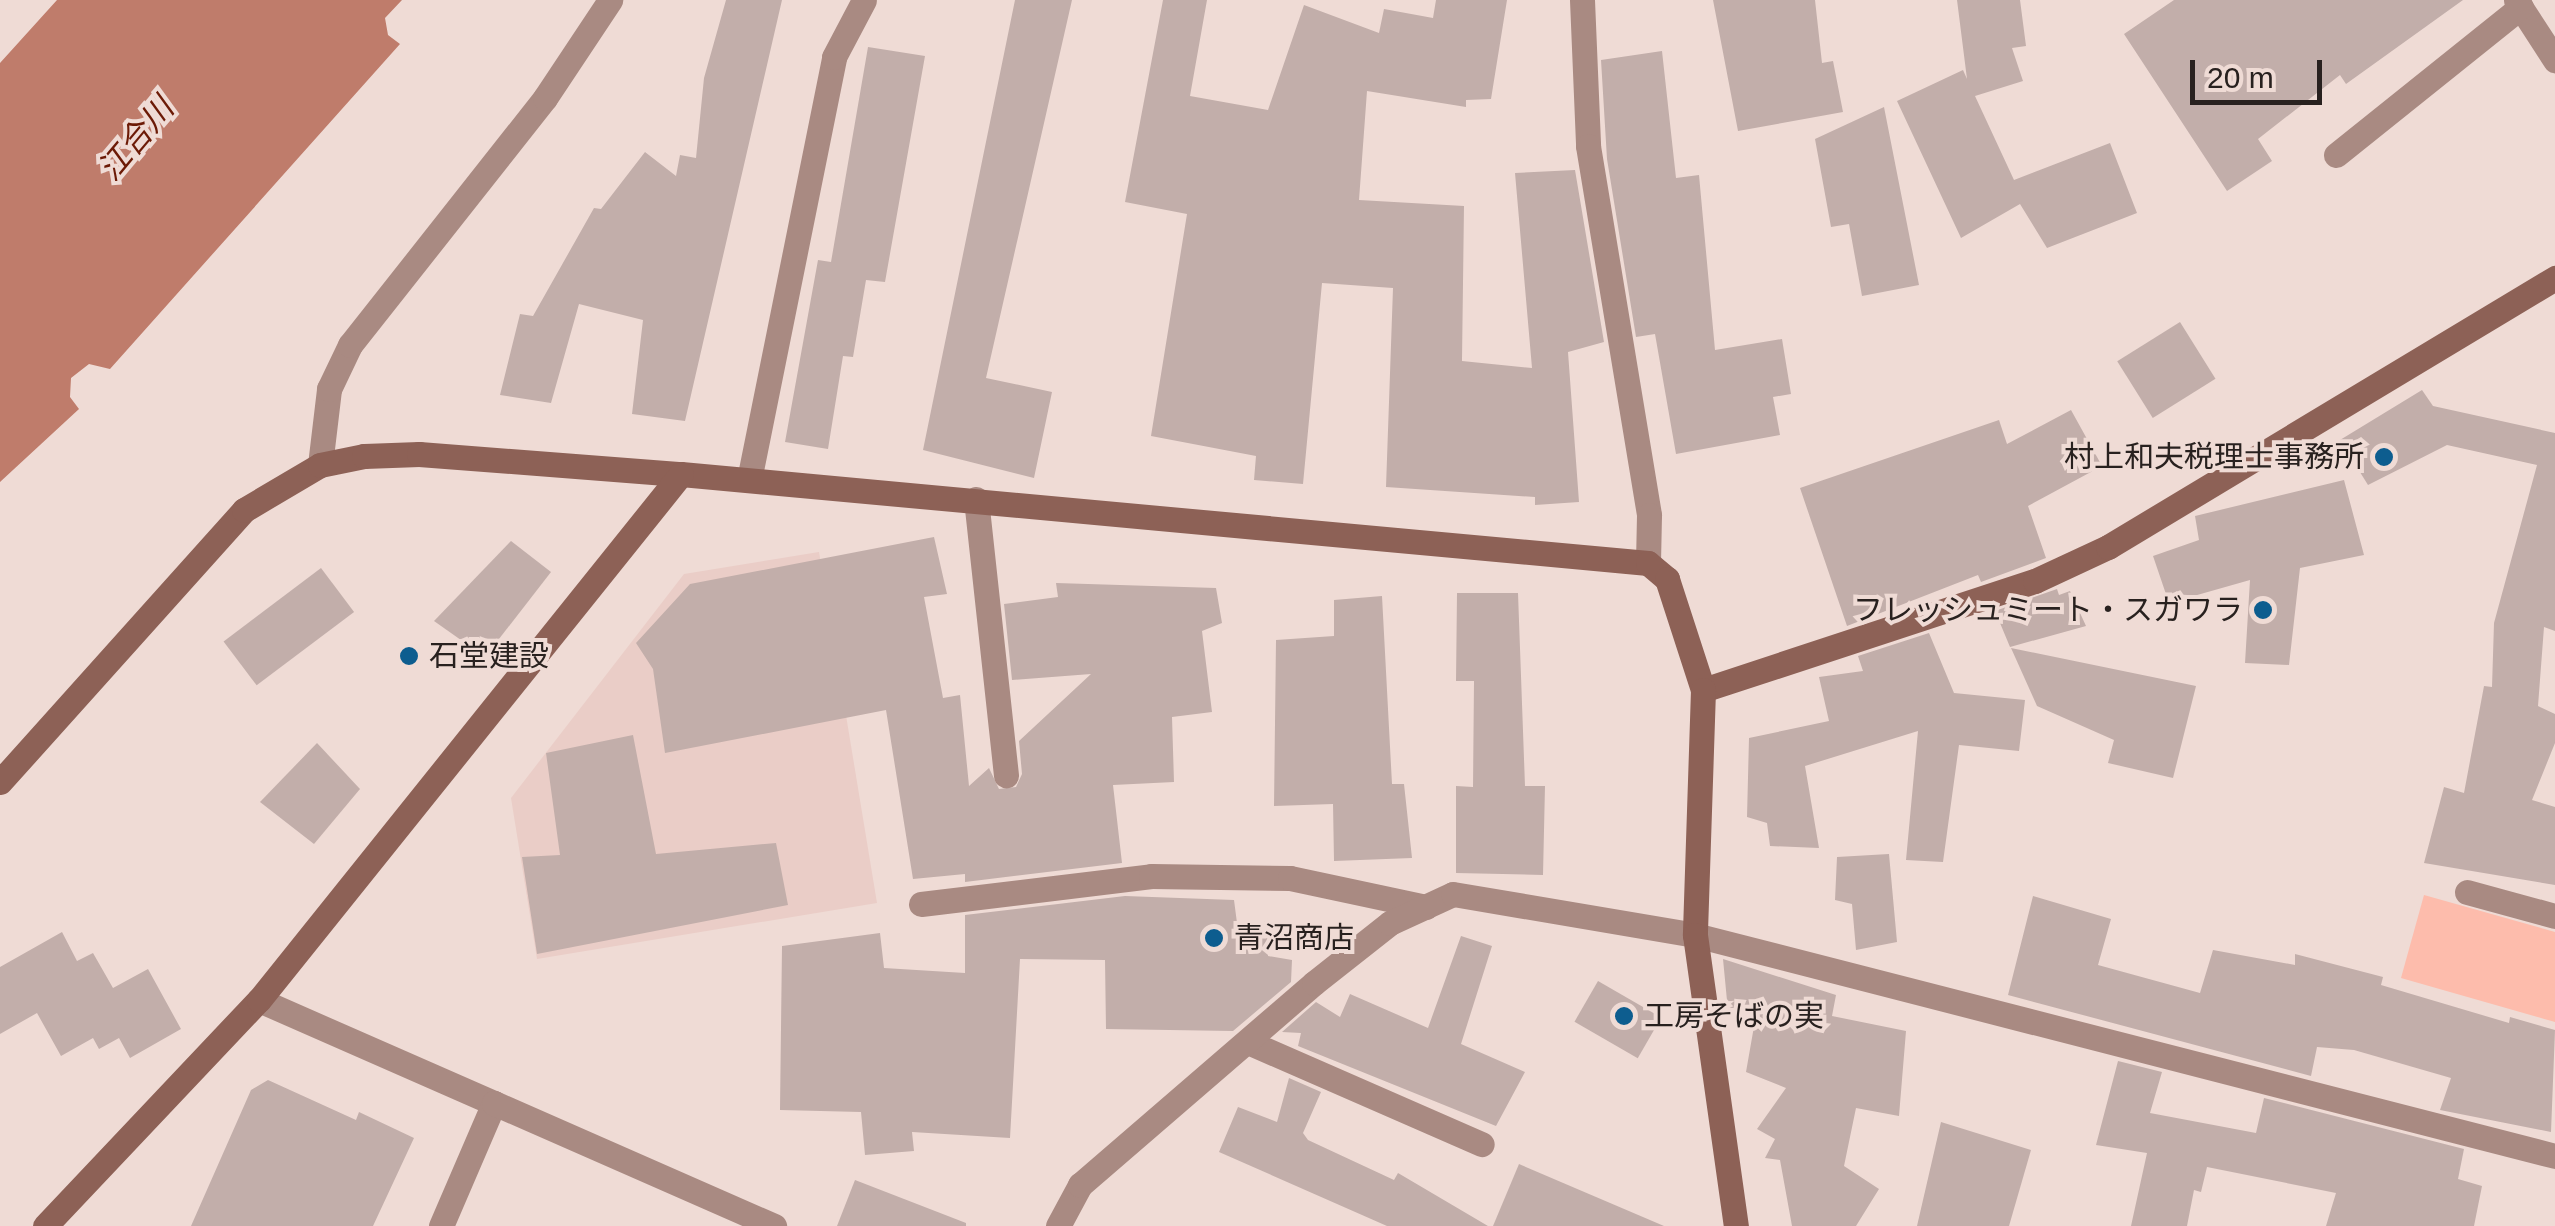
<!DOCTYPE html>
<meta charset="utf-8">
<style>
body{margin:0}
#map{position:relative;width:2555px;height:1226px;overflow:hidden;background:#efdbd5;font-family:Helvetica,"Noto Sans JP",sans-serif}
div>[style]{position:absolute}
.built>*{inset:0;background:#eacdc7}
.green>*{inset:0;background:#fdbcac}
.water>*{inset:0;background:#bf7c6b}
.building>*{inset:0;background:#c2aeaa;transform-origin:0 0}
.lane>*{height:25px;margin:-12.5px;padding:0 12.5px;transform-origin:12.5px;border-radius:12.5px;background:#a98a82}
.street>*{height:25px;margin:-12.5px;padding:0 12.5px;transform-origin:12.5px;border-radius:12.5px;background:#a98a82}
.secondary>*{height:25px;margin:-12.5px;padding:0 12.5px;transform-origin:12.5px;border-radius:12.5px;background:#8d6156}
.dots>*{width:28px;height:28px;translate:-50% -50%;box-sizing:border-box;border:5px solid #efdbd5;border-radius:50%}
span{translate:-50% -50%;white-space:nowrap;text-align:center;line-height:1.15;-webkit-text-stroke:8px #efdbd5;paint-order:stroke}
.poi-label{font-size:30px;color:#28211f}
.right{translate:-100% -50%;text-align:right}
.left{translate:0 -50%;text-align:left}
.water-label{font-size:32px;color:#6c1a06;font-style:italic}
.scale{position:absolute;left:2190px;top:60px;width:132px;height:45px;box-sizing:border-box;border:5px solid #28211f;border-top:0;padding-left:12px;font-size:30px;line-height:35px;white-space:nowrap;color:#28211f;-webkit-text-stroke:8px #efdbd5;paint-order:stroke}
</style>
<div id="map">
<div class="built">
<div style="clip-path:polygon(819px 552px,877px 903px,537px 959px,511px 798px,684px 574px)"></div>
</div>
<div class="green">
<div style="clip-path:polygon(2424px 895px,2555px 932px,2555px 1022px,2401px 978px)"></div>
</div>
<div class="water">
<div style="clip-path:polygon(57px 0,402px 0,385px 18px,388px 35px,400px 44px,110px 369px,89px 364px,71px 378px,70px 397px,79px 409px,0 482px,0 63px)"></div>
</div>
<div class="building">
<div style="clip-path:polygon(726px 0,782px 0,685px 421px,632px 414px,643px 320px,579px 304px,551px 403px,500px 395px,520px 314px,533px 316px,594px 208px,601px 209px,645px 152px,676px 176px,680px 155px,696px 158px,704px 78px)"></div>
<div style="clip-path:polygon(1015px 0,1072px 0,986px 378px,1052px 392px,1034px 478px,923px 450px)"></div>
<div style="clip-path:polygon(1163px 0,1207px 0,1190px 96px,1268px 110px,1304px 5px,1379px 33px,1384px 9px,1433px 18px,1436px 0,1507px 0,1491px 99px,1466px 100px,1466px 107px,1367px 91px,1359px 200px,1464px 206px,1462px 361px,1532px 368px,1515px 173px,1575px 170px,1604px 342px,1568px 352px,1579px 502px,1535px 505px,1535px 497px,1386px 487px,1393px 288px,1322px 283px,1303px 484px,1254px 480px,1256px 456px,1151px 436px,1187px 214px,1125px 202px)"></div>
<div style="clip-path:polygon(1713px 0,1815px 0,1822px 63px,1833px 61px,1843px 112px,1738px 131px)"></div>
<div style="clip-path:polygon(1957px 0,2020px 0,2026px 46px,2012px 48px,2023px 81px,1975px 96px,2014px 180px,2110px 143px,2137px 213px,2047px 248px,2020px 204px,1961px 238px,1897px 101px,1963px 70px,1967px 79px)"></div>
<div style="clip-path:polygon(2174px 0,2463px 0,2346px 84px,2340px 75px,2258px 139px,2272px 161px,2227px 191px,2124px 34px)"></div>
<div style="clip-path:polygon(868px 47px,925px 56px,885px 282px,866px 280px,853px 357px,843px 356px,828px 449px,785px 442px,818px 260px,831px 262px)"></div>
<div style="clip-path:polygon(1662px 51px,1676px 178px,1699px 175px,1715px 350px,1782px 339px,1791px 394px,1773px 397px,1780px 435px,1676px 454px,1655px 334px,1636px 337px,1607px 159px,1601px 60px)"></div>
<div style="clip-path:polygon(1884px 107px,1919px 285px,1862px 296px,1849px 224px,1831px 227px,1815px 139px)"></div>
<div style="left:2180px;top:322px;width:67px;height:74px;rotate:58deg"></div>
<div style="clip-path:polygon(2422px 390px,2433px 406px,2555px 433px,2555px 631px,2544px 627px,2538px 706px,2555px 714px,2555px 743px,2532px 800px,2555px 807px,2555px 885px,2424px 863px,2444px 787px,2464px 793px,2484px 686px,2492px 687px,2494px 623px,2537px 465px,2447px 445px,2368px 485px,2340px 440px)"></div>
<div style="clip-path:polygon(2071px 410px,2102px 466px,2028px 506px,2046px 558px,1981px 582px,1978px 575px,1847px 626px,1800px 488px,1999px 420px,2007px 444px)"></div>
<div style="clip-path:polygon(2344px 480px,2364px 555px,2300px 568px,2289px 665px,2245px 663px,2250px 580px,2169px 603px,2153px 556px,2199px 540px,2195px 516px)"></div>
<div style="clip-path:polygon(934px 537px,947px 594px,924px 597px,943px 698px,960px 695px,969px 786px,989px 768px,999px 789px,1016px 787px,1022px 774px,1019px 741px,1091px 674px,1012px 680px,1004px 604px,1058px 597px,1056px 583px,1216px 588px,1222px 623px,1202px 631px,1212px 712px,1172px 717px,1174px 782px,1113px 785px,1122px 863px,965px 882px,965px 874px,913px 879px,886px 710px,665px 753px,653px 669px,636px 643px,690px 584px)"></div>
<div style="clip-path:polygon(511px 541px,551px 572px,485px 657px,434px 621px)"></div>
<div style="left:321px;top:568px;width:55px;height:122px;rotate:53deg"></div>
<div style="clip-path:polygon(2057px 589px,2059px 595px,2070px 591px,2086px 626px,2010px 647px,1995px 611px)"></div>
<div style="clip-path:polygon(1457px 593px,1518px 593px,1525px 786px,1545px 786px,1543px 875px,1456px 873px,1456px 786px,1473px 787px,1474px 681px,1456px 681px)"></div>
<div style="clip-path:polygon(1382px 596px,1392px 784px,1404px 784px,1412px 858px,1334px 861px,1333px 804px,1274px 806px,1276px 640px,1334px 636px,1334px 600px)"></div>
<div style="clip-path:polygon(1929px 633px,1954px 693px,2025px 700px,2019px 751px,1959px 745px,1943px 862px,1906px 860px,1918px 731px,1805px 766px,1819px 848px,1770px 846px,1767px 823px,1747px 817px,1749px 738px,1829px 721px,1819px 677px,1863px 671px,1858px 656px)"></div>
<div style="clip-path:polygon(2011px 648px,2196px 686px,2173px 778px,2108px 763px,2114px 740px,2037px 706px)"></div>
<div style="clip-path:polygon(633px 735px,656px 854px,776px 843px,788px 905px,537px 954px,522px 857px,560px 855px,546px 753px)"></div>
<div style="clip-path:polygon(317px 743px,360px 789px,314px 844px,260px 802px)"></div>
<div style="clip-path:polygon(1889px 854px,1897px 942px,1856px 950px,1852px 904px,1835px 900px,1837px 857px)"></div>
<div style="clip-path:polygon(1125px 896px,1234px 900px,1237px 923px,1270px 921px,1268px 956px,1292px 960px,1291px 982px,1233px 1031px,1106px 1029px,1105px 960px,1020px 959px,1010px 1138px,912px 1132px,914px 1151px,865px 1155px,861px 1112px,780px 1110px,782px 946px,880px 933px,884px 968px,965px 973px,965px 915px)"></div>
<div style="clip-path:polygon(2033px 896px,2111px 919px,2098px 965px,2200px 993px,2213px 950px,2295px 965px,2295px 954px,2383px 977px,2381px 985px,2509px 1023px,2510px 1017px,2555px 1030px,2551px 1132px,2440px 1110px,2451px 1078px,2354px 1050px,2317px 1047px,2311px 1076px,2008px 995px)"></div>
<div style="clip-path:polygon(62px 932px,77px 961px,93px 953px,113px 988px,148px 969px,181px 1029px,130px 1058px,119px 1038px,99px 1049px,93px 1038px,61px 1056px,37px 1013px,0 1034px,0 967px)"></div>
<div style="clip-path:polygon(1461px 936px,1492px 946px,1461px 1044px,1525px 1072px,1496px 1126px,1298px 1046px,1301px 1033px,1282px 1032px,1316px 1002px,1340px 1017px,1350px 994px,1428px 1028px)"></div>
<div style="clip-path:polygon(1723px 959px,1836px 995px,1832px 1016px,1906px 1031px,1899px 1116px,1856px 1108px,1844px 1166px,1879px 1189px,1856px 1226px,1792px 1226px,1780px 1160px,1765px 1158px,1775px 1139px,1757px 1129px,1786px 1088px,1746px 1072px,1756px 1015px,1728px 1011px)"></div>
<div style="left:1598px;top:981px;width:73px;height:47px;rotate:30deg"></div>
<div style="clip-path:polygon(2118px 1061px,2162px 1072px,2150px 1113px,2256px 1133px,2264px 1098px,2464px 1149px,2458px 1179px,2482px 1186px,2474px 1226px,2326px 1226px,2336px 1193px,2207px 1167px,2201px 1192px,2194px 1190px,2187px 1226px,2131px 1226px,2147px 1153px,2096px 1145px)"></div>
<div style="clip-path:polygon(1289px 1078px,1321px 1092px,1303px 1133px,1308px 1140px,1394px 1180px,1398px 1173px,1488px 1226px,1387px 1226px,1219px 1152px,1238px 1107px,1277px 1122px)"></div>
<div style="clip-path:polygon(268px 1080px,356px 1120px,359px 1112px,414px 1138px,373px 1226px,191px 1226px,251px 1090px)"></div>
<div style="clip-path:polygon(1941px 1122px,2031px 1150px,2009px 1226px,1917px 1226px)"></div>
<div style="clip-path:polygon(1519px 1164px,1664px 1226px,1493px 1226px)"></div>
<div style="clip-path:polygon(855px 1180px,966px 1223px,966px 1226px,837px 1226px)"></div>
</div>
<div class="lane">
<div style="left:1248px;top:1042px;width:255px;rotate:23.6deg"></div>
</div>
<div class="street">
<div style="left:1582px;top:0;width:146px;rotate:87.6deg"></div>
<div style="left:1588px;top:146px;width:374px;rotate:80.6deg"></div>
<div style="left:1649px;top:515px;width:48px;rotate:91.2deg"></div>
<div style="left:2516px;top:0;width:72px;rotate:57deg"></div>
<div style="left:2336px;top:155px;width:237px;rotate:-38.7deg"></div>
<div style="left:320px;top:465px;width:77px;rotate:-83.2deg"></div>
<div style="left:329px;top:389px;width:49px;rotate:-64.5deg"></div>
<div style="left:350px;top:345px;width:315px;rotate:-51.7deg"></div>
<div style="left:545px;top:98px;width:118px;rotate:-56.4deg"></div>
<div style="left:749px;top:480px;width:431px;rotate:-78.6deg"></div>
<div style="left:834px;top:57px;width:64px;rotate:-62.2deg"></div>
<div style="left:976px;top:499px;width:278px;rotate:83.8deg"></div>
<div style="left:2467px;top:892px;width:91px;rotate:15.3deg"></div>
<div style="left:921px;top:904px;width:232px;rotate:-6.9deg"></div>
<div style="left:1151px;top:876px;width:139px;rotate:0.8deg"></div>
<div style="left:1290px;top:878px;width:139px;rotate:12deg"></div>
<div style="left:259px;top:1000px;width:257px;rotate:23.7deg"></div>
<div style="left:441px;top:1226px;width:134px;rotate:-66.7deg"></div>
<div style="left:494px;top:1103px;width:306px;rotate:23.7deg"></div>
<div style="left:1058px;top:1226px;width:47px;rotate:-61.8deg"></div>
<div style="left:1080px;top:1185px;width:309px;rotate:-40.8deg"></div>
<div style="left:1314px;top:983px;width:97px;rotate:-38.3deg"></div>
<div style="left:1390px;top:923px;width:69px;rotate:-24.7deg"></div>
<div style="left:1453px;top:894px;width:245px;rotate:9.6deg"></div>
<div style="left:1695px;top:935px;width:888px;rotate:14.41deg"></div>
</div>
<div class="secondary">
<div style="left:1703px;top:690px;width:349px;rotate:-18.2deg"></div>
<div style="left:2035px;top:581px;width:81px;rotate:-25deg"></div>
<div style="left:2108px;top:547px;width:522px;rotate:-31.04deg"></div>
<div style="left:0;top:782px;width:365px;rotate:-48.1deg"></div>
<div style="left:244px;top:510px;width:88px;rotate:-30.6deg"></div>
<div style="left:320px;top:465px;width:45px;rotate:-11.6deg"></div>
<div style="left:364px;top:456px;width:55px;rotate:-2.1deg"></div>
<div style="left:419px;top:454px;width:263px;rotate:4.4deg"></div>
<div style="left:681px;top:474px;width:971px;rotate:5.26deg"></div>
<div style="left:1648px;top:563px;width:25px;rotate:40deg"></div>
<div style="left:1667px;top:579px;width:117px;rotate:72deg"></div>
<div style="left:1703px;top:690px;width:245px;rotate:91.9deg"></div>
<div style="left:1695px;top:935px;width:294px;rotate:82deg"></div>
<div style="left:45px;top:1226px;width:311px;rotate:-46.6deg"></div>
<div style="left:259px;top:1000px;width:674px;rotate:-51.26deg"></div>
</div>
<div class="dots">
<div style="left:2384px;top:457px;background:#0d5d8f"></div>
<div style="left:2263px;top:610px;background:#0d5d8f"></div>
<div style="left:409px;top:656px;background:#0d5d8f"></div>
<div style="left:1214px;top:938px;background:#0d5d8f"></div>
<div style="left:1624px;top:1016px;background:#0d5d8f"></div>
</div>
<div class="poi-label">
<span class="right" style="left:2364px;top:457px">村上和夫税理士事務所</span>
<span class="right" style="left:2243px;top:610px">フレッシュミート・スガワラ</span>
<span class="left" style="left:429px;top:656px">石堂建設</span>
<span class="left" style="left:1234px;top:938px">青沼商店</span>
<span class="left" style="left:1644px;top:1016px">工房そばの実</span>
</div>
<div class="water-label">
<span style="left:136px;top:139px;rotate:-50deg">江合川</span>
</div>
<div class="scale">20 m</div>
</div>
